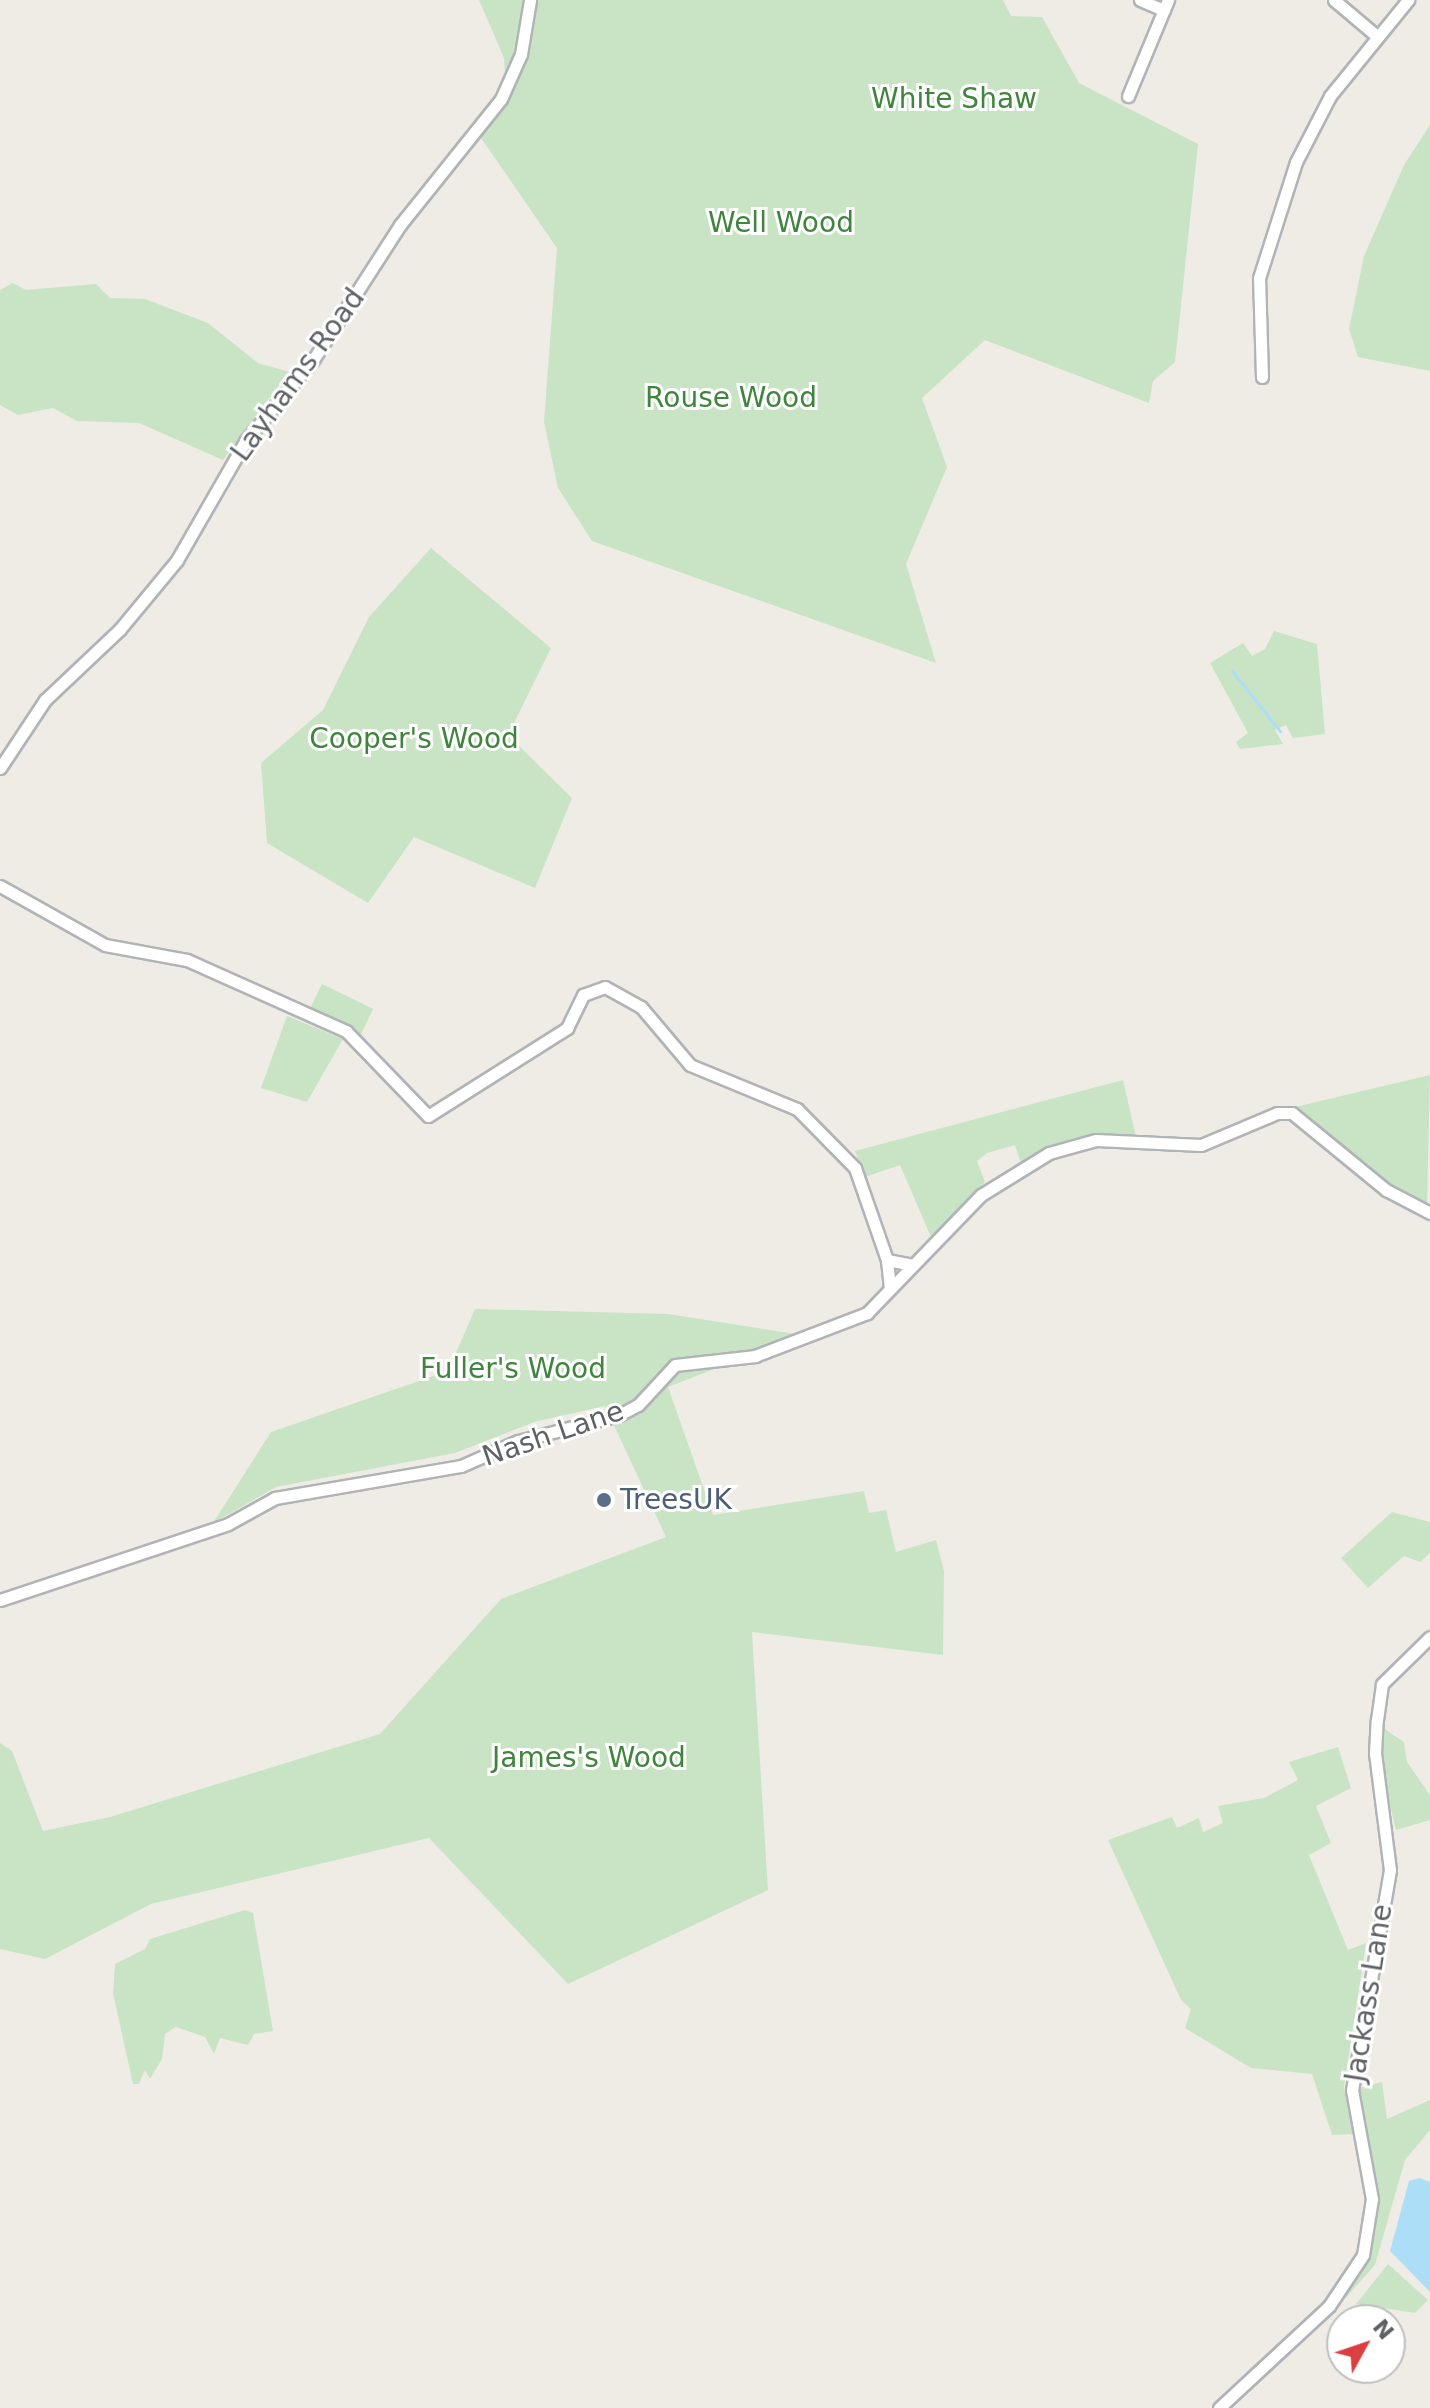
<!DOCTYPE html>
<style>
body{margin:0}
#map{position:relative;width:1430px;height:2408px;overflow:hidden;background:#efece6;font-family:"DejaVu Sans",sans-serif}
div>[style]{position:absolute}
.green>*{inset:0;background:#c8e4c5;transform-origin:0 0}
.water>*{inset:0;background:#addef8}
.stream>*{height:3px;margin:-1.5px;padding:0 1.5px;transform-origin:1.5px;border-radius:1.5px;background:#addef8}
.roads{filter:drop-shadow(2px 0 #b1b4b7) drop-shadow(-2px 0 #b1b4b7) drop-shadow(0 2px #b1b4b7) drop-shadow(0 -2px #b1b4b7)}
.minor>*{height:11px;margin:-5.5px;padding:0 5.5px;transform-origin:5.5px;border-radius:5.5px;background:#fff}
.dots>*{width:22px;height:22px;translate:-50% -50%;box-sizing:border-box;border:4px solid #fff;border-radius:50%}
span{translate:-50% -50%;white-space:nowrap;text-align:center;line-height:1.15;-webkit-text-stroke:6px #fff;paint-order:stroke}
.park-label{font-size:28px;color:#40853d}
.street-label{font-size:28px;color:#5e6265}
.service-label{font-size:28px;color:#4e5e75}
.left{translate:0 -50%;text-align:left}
.north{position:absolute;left:1326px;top:2304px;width:80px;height:80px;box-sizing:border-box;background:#fff;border:2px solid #bfc0c1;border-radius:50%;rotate:50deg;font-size:22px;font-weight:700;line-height:32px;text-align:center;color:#5e6265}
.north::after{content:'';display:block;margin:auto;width:28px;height:36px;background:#dc3f41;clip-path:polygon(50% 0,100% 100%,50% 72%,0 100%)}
</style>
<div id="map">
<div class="green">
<div style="clip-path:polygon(479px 0,1003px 0,1011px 16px,1042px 17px,1079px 83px,1198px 144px,1175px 362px,1153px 381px,1149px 403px,985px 340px,922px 398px,947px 467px,906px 564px,936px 663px,592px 541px,558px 488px,544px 422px,557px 248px,481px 138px,506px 90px,504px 58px)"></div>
<div style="clip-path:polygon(1430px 125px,1430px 371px,1358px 357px,1349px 329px,1364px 256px,1404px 165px)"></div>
<div style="clip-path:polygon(13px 283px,26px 290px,96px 284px,110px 298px,145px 299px,208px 323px,258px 363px,289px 372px,223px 460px,139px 423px,77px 421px,53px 408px,18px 415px,0 405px,0 290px)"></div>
<div style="clip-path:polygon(431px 548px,551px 648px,508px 735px,572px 798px,535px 888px,414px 837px,368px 903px,267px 843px,261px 763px,323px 710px,369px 617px)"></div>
<div style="clip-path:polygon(1274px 631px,1317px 644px,1325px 734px,1293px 738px,1286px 725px,1275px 730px,1283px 744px,1240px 749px,1236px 742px,1248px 733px,1210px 663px,1243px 643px,1252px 656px,1265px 649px)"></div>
<div style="left:322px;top:984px;width:57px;height:32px;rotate:26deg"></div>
<div style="clip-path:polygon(287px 1016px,343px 1039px,307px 1102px,261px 1088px)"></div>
<div style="clip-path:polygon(1430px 1075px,1427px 1203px,1387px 1182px,1295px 1107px)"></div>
<div style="clip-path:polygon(1123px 1080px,1136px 1137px,1074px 1138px,1021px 1163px,1015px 1145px,987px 1153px,977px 1161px,985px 1182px,931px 1237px,900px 1165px,865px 1177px,855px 1151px)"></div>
<div style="clip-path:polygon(475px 1309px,668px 1314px,802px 1335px,668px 1387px,713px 1515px,864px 1491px,869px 1513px,886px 1510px,896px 1552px,936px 1540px,944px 1571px,943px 1655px,752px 1632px,768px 1890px,568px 1984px,429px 1838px,151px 1904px,45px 1959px,0 1949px,0 1743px,12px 1751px,43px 1831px,110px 1817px,380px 1734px,501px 1599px,666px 1537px,605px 1406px,534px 1422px,455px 1453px,276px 1487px,213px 1523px,271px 1432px,448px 1371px)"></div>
<div style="clip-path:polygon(1392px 1512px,1430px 1522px,1430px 1553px,1420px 1562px,1404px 1556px,1368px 1588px,1341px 1558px)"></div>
<div style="clip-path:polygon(1383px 1728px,1404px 1742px,1407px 1762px,1430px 1795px,1430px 1820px,1396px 1830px,1379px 1760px)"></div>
<div style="clip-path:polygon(1338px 1747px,1351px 1788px,1316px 1806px,1331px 1843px,1309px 1855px,1348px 1950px,1366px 1943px,1344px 2087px,1355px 2134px,1332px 2135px,1312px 2074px,1251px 2068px,1185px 2028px,1191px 2009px,1181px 2000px,1108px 1840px,1172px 1817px,1177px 1828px,1199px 1818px,1203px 1832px,1223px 1823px,1218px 1806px,1264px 1798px,1298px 1780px,1289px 1762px)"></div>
<div style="clip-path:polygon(245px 1910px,253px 1913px,273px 2031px,254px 2034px,248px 2045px,220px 2038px,214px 2054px,205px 2037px,176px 2027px,165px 2034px,162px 2059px,150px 2079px,145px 2070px,139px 2084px,133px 2084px,113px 1993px,115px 1964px,145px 1949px,150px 1939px)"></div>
<div style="clip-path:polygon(1382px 2082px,1387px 2119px,1430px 2100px,1430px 2130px,1405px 2160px,1375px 2265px,1333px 2312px,1369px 2252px,1376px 2220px,1355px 2089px)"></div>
<div style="clip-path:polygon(1388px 2264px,1428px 2300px,1415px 2313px,1356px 2304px)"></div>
</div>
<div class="water">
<div style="clip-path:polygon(1419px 2178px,1430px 2182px,1430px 2292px,1390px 2251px,1409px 2181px)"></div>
</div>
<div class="stream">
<div style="left:1232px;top:671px;width:77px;rotate:51.3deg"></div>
</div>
<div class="roads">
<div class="minor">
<div style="left:1140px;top:0;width:26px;rotate:23deg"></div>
<div style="left:1334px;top:0;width:57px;rotate:40.1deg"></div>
<div style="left:1128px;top:96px;width:104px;rotate:-67.4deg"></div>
<div style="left:1262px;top:377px;width:99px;rotate:-91.7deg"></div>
<div style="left:1259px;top:278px;width:122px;rotate:-72.3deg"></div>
<div style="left:1296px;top:162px;width:74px;rotate:-62.7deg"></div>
<div style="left:1330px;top:96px;width:124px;rotate:-50.9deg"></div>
<div style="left:0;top:768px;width:82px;rotate:-56.5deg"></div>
<div style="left:45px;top:700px;width:103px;rotate:-43.4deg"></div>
<div style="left:120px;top:629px;width:89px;rotate:-50.4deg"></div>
<div style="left:177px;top:560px;width:138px;rotate:-60.1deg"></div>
<div style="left:246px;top:440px;width:104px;rotate:-50.1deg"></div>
<div style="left:313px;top:360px;width:161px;rotate:-57.2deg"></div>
<div style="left:400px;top:225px;width:161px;rotate:-51.3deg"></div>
<div style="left:501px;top:99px;width:49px;rotate:-66deg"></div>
<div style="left:521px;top:54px;width:55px;rotate:-80.5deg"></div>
<div style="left:0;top:886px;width:120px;rotate:29.3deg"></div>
<div style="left:105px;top:945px;width:83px;rotate:10.4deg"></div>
<div style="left:187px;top:960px;width:174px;rotate:24.1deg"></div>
<div style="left:346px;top:1031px;width:118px;rotate:46deg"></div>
<div style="left:428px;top:1116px;width:165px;rotate:-32.3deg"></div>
<div style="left:567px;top:1028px;width:37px;rotate:-64deg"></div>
<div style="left:583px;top:995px;width:23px;rotate:-20deg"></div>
<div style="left:605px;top:987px;width:41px;rotate:29.1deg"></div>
<div style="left:641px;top:1007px;width:76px;rotate:49.8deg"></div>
<div style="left:690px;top:1065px;width:116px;rotate:22.4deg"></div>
<div style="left:797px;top:1109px;width:83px;rotate:45.5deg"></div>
<div style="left:855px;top:1168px;width:97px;rotate:70.8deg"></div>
<div style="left:887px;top:1260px;width:29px;rotate:84deg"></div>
<div style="left:887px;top:1260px;width:26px;rotate:11deg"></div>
<div style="left:0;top:1600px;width:240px;rotate:-18.4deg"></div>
<div style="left:228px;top:1524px;width:54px;rotate:-29deg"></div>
<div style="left:275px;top:1498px;width:189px;rotate:-9.8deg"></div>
<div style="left:461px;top:1466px;width:62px;rotate:-23.7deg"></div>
<div style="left:518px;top:1441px;width:104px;rotate:-14.4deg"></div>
<div style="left:619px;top:1415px;width:21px;rotate:-28deg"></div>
<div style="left:638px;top:1405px;width:54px;rotate:-47.2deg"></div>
<div style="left:675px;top:1365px;width:81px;rotate:-6.4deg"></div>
<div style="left:755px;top:1356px;width:120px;rotate:-21deg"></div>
<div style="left:867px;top:1313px;width:164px;rotate:-46deg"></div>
<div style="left:981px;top:1195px;width:80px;rotate:-31.7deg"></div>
<div style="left:1049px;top:1153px;width:49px;rotate:-15.5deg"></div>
<div style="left:1096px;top:1140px;width:105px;rotate:2.7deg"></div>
<div style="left:1201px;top:1145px;width:82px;rotate:-22.8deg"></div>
<div style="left:1277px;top:1113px;width:15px"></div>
<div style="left:1292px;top:1113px;width:122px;rotate:39.3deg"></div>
<div style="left:1386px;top:1190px;width:50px;rotate:27.6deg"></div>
<div style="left:1219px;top:2408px;width:150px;rotate:-42.8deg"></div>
<div style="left:1329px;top:2306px;width:61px;rotate:-56.3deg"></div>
<div style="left:1363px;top:2255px;width:57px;rotate:-80.9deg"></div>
<div style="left:1372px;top:2199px;width:111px;rotate:-100.4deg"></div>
<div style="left:1352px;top:2090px;width:223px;rotate:-80.2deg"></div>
<div style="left:1390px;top:1870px;width:118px;rotate:-97.3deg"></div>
<div style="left:1375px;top:1753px;width:33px;rotate:-87deg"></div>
<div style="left:1377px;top:1720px;width:36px;rotate:-82deg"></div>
<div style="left:1382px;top:1684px;width:67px;rotate:-44.4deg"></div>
</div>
</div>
<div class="dots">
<div style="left:604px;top:1500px;background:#5c6f8a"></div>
</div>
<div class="park-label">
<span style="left:954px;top:99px">White Shaw</span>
<span style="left:781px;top:223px">Well Wood</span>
<span style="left:731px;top:398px">Rouse Wood</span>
<span style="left:414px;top:739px">Cooper's Wood</span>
<span style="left:513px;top:1369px">Fuller's Wood</span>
<span style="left:589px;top:1758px">James's Wood</span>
</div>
<div class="street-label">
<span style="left:298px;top:375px;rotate:-54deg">Layhams Road</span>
<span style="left:553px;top:1434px;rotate:-19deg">Nash Lane</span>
<span style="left:1369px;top:1993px;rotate:-81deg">Jackass Lane</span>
</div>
<div class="service-label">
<span class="left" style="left:620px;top:1500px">TreesUK</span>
</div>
<div class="north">N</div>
</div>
